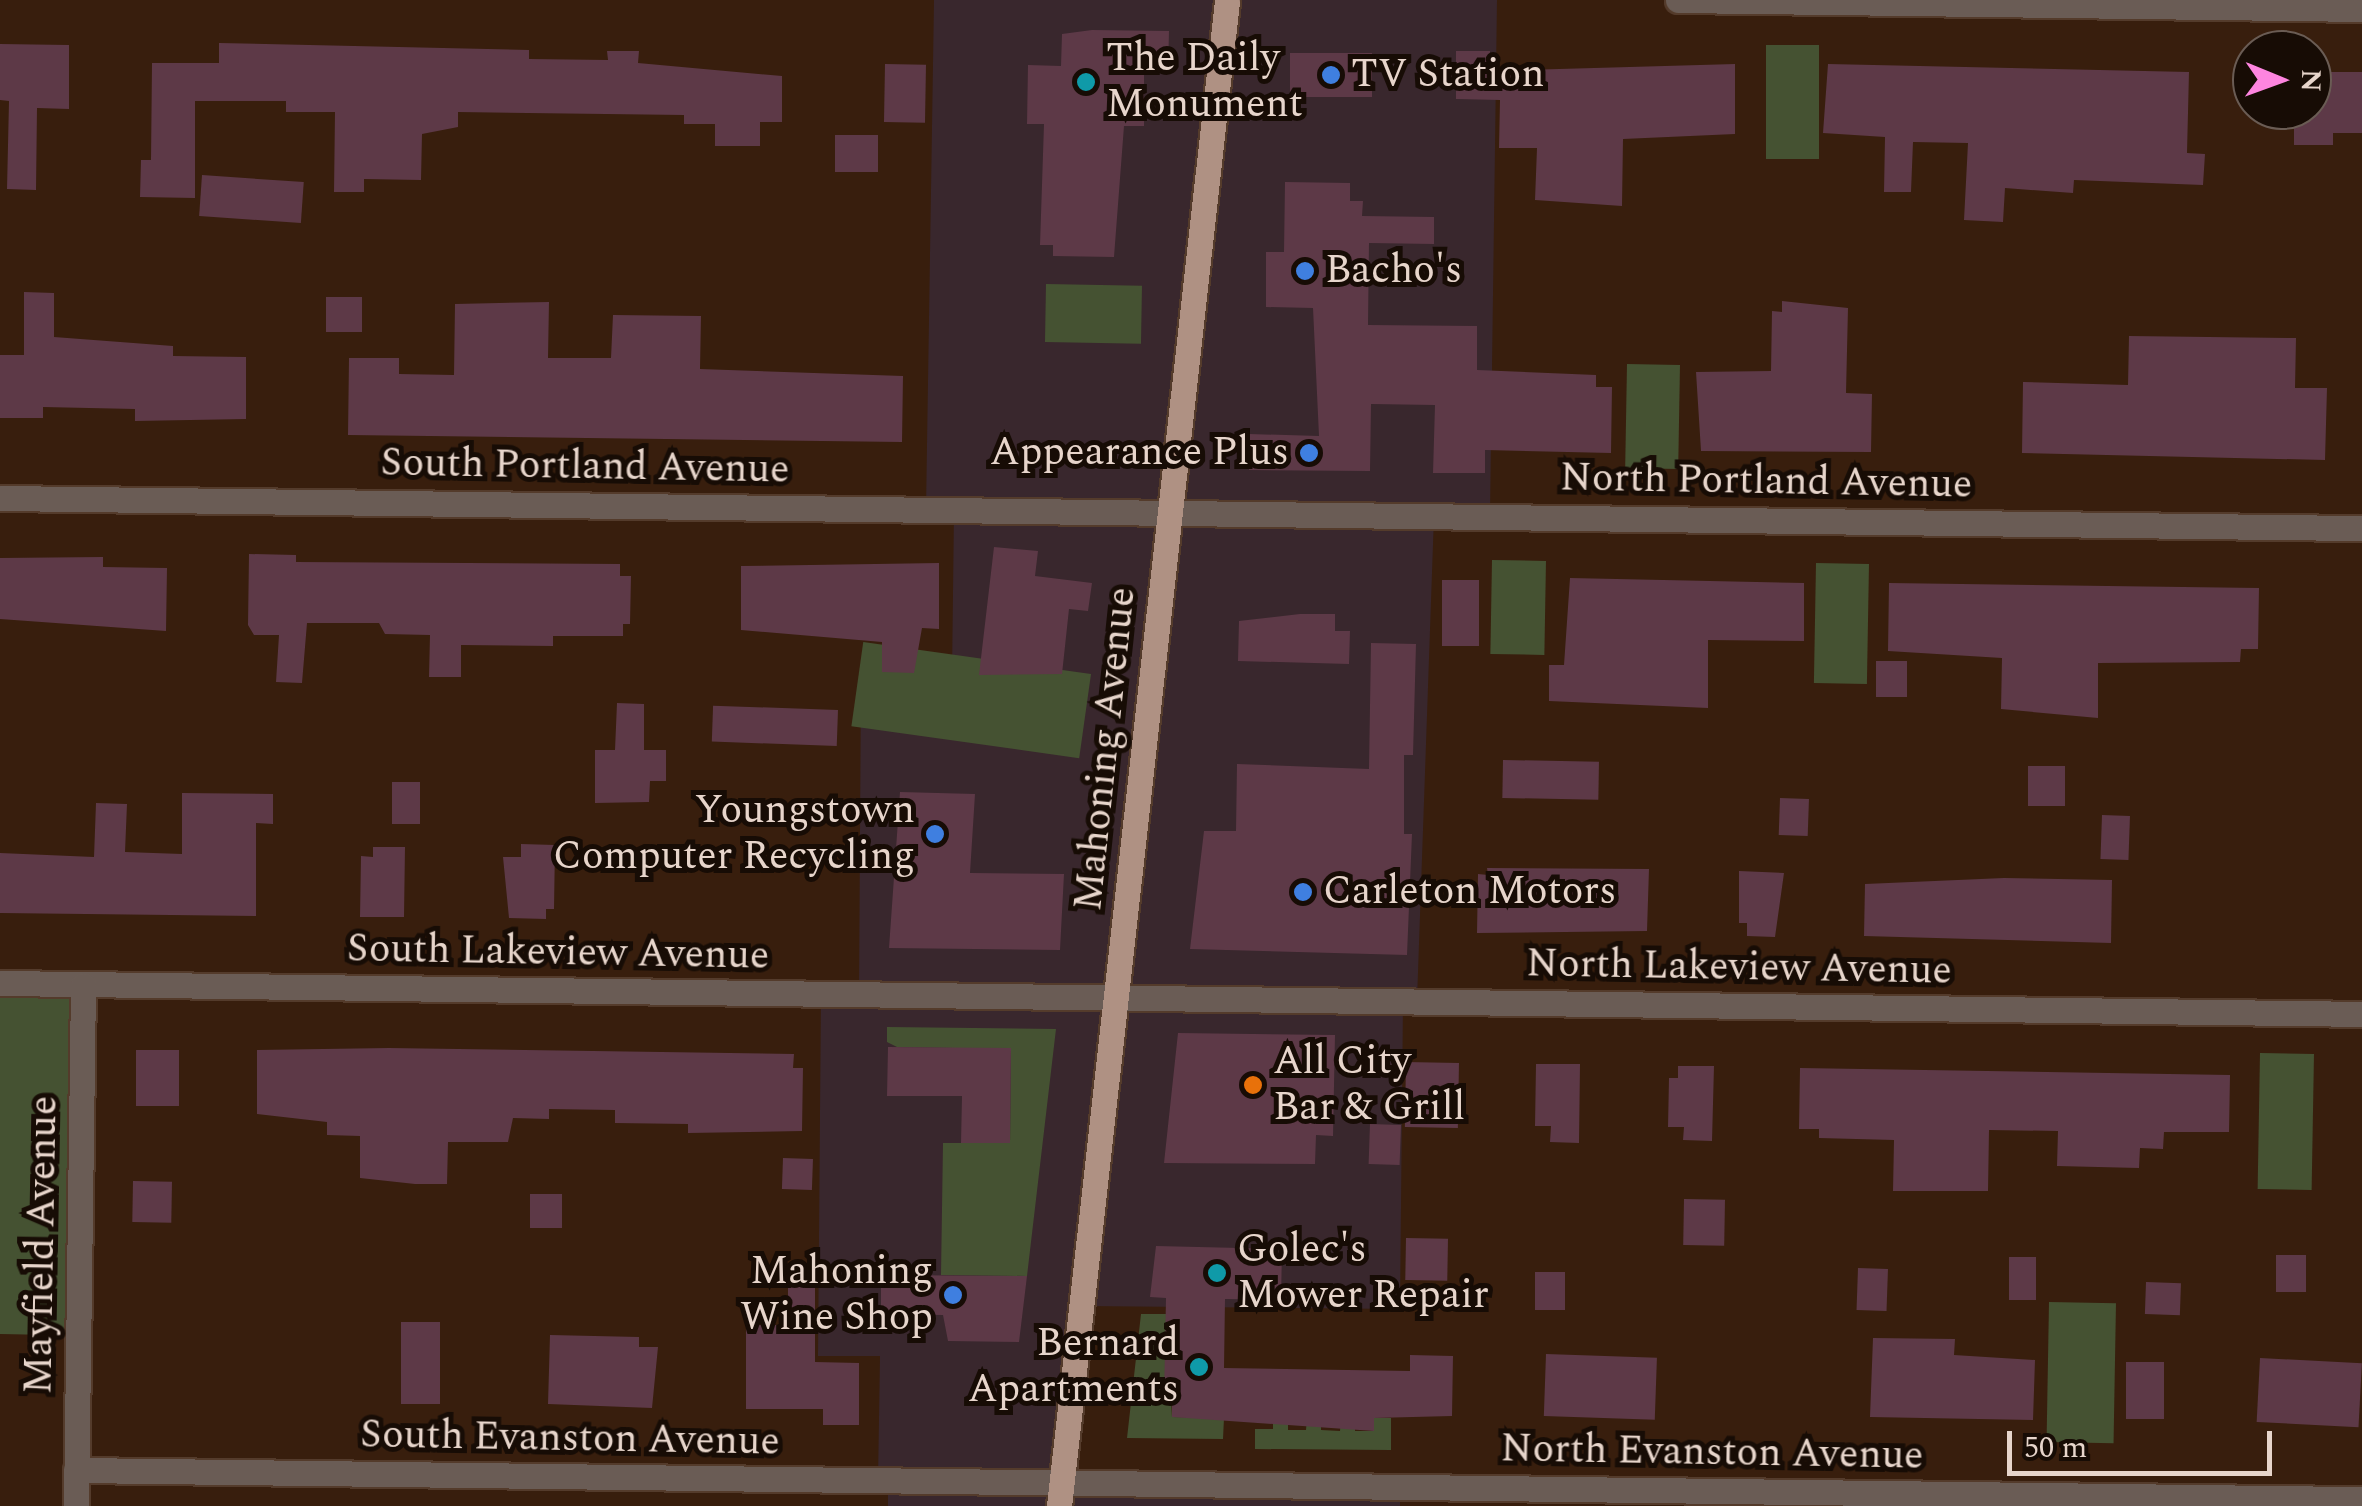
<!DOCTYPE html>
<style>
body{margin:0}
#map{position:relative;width:2362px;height:1506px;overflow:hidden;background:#381e0d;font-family:Spectral,serif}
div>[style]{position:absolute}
.commercial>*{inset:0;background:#39272d}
.green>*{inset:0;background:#455232;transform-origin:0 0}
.building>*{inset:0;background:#5d3947;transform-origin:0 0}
.roads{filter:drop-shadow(2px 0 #543b2b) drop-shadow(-2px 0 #543b2b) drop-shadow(0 2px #543b2b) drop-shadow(0 -2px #543b2b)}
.street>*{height:25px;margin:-12.5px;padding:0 12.5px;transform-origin:12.5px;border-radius:12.5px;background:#6a5c55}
.primary>*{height:25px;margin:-12.5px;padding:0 12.5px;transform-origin:12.5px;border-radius:12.5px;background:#af9183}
.dots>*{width:28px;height:28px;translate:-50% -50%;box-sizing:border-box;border:5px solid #170c05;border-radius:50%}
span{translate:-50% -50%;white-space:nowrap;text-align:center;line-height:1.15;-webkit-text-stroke:10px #170c05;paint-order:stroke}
.poi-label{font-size:40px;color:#e7d5cb}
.left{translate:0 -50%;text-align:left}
.right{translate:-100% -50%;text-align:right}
.street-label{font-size:40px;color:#e7d5cb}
.north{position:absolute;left:2232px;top:30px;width:100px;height:100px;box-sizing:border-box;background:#170c05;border:2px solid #6a5c54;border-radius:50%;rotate:91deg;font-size:28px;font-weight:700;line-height:40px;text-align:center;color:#e7d5cb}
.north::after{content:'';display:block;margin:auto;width:35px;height:45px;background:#fe85e0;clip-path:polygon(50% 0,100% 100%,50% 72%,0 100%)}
.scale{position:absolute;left:2007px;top:1431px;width:265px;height:45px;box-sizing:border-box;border:5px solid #e7d5cb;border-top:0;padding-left:12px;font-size:30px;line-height:35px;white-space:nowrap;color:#e7d5cb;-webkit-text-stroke:8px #170c05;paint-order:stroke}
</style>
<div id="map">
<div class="commercial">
<div style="clip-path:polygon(934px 0,1497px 0,1490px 516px,1434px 516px,1417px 1001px,1403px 1002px,1400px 1309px,1082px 1306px,1062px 1482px,1400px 1487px,1400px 1506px,888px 1506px,888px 1481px,878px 1480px,880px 1356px,818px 1356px,821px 993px,859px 993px,861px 675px,952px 674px,954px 510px,926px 509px)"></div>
</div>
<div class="green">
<div style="left:1766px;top:45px;width:53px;height:114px"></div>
<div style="left:1046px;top:284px;width:96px;height:58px;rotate:1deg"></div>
<div style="left:1627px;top:364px;width:53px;height:104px;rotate:1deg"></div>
<div style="left:1492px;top:560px;width:54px;height:94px;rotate:1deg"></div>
<div style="left:1816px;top:563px;width:53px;height:120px;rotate:1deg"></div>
<div style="left:1091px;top:674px;width:85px;height:230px;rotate:98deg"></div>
<div style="left:0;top:983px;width:83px;height:351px;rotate:1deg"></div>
<div style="clip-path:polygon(887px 1027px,1056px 1029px,1027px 1276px,941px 1275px,943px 1143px,1010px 1143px,1011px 1049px,897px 1047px,887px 1042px)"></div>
<div style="left:2260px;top:1053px;width:54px;height:136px;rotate:1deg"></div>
<div style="left:2049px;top:1302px;width:67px;height:140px;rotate:1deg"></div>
<div style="clip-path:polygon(1141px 1314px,1166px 1314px,1172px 1417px,1224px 1418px,1223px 1439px,1127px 1438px)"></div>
<div style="clip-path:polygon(1273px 1417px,1288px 1417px,1288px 1430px,1306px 1430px,1307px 1417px,1321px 1418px,1321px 1430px,1340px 1431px,1341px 1418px,1355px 1418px,1355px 1431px,1373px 1431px,1374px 1418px,1391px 1418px,1391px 1450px,1255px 1449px,1255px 1429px,1273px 1429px)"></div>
</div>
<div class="building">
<div style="clip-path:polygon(1092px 30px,1169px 31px,1168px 73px,1144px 72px,1144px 126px,1124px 126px,1114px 257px,1053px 256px,1053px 245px,1040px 245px,1044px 124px,1027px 124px,1028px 65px,1061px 66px,1062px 34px)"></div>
<div style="clip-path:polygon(219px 43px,529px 50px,529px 59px,608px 60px,607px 51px,639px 51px,638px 63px,782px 76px,782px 122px,760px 122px,760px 146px,715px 146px,715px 124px,684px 124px,684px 115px,458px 112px,458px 127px,422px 134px,421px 180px,364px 179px,364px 192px,334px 192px,335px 112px,286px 112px,286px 101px,195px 101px,195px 198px,140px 197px,141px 160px,151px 160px,152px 63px,219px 63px)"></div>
<div style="clip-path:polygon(0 44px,69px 45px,69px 109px,37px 108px,36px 190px,7px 189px,9px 101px,0 100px)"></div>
<div style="clip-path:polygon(1456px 51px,1490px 51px,1490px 71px,1735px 64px,1735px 134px,1623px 139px,1622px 206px,1535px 200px,1537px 148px,1499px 148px,1500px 100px,1456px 99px)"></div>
<div style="left:1290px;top:53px;width:82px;height:44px"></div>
<div style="left:885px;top:64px;width:41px;height:58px;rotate:1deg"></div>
<div style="clip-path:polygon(1828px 64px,2189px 72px,2187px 153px,2205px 154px,2203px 185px,2074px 180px,2073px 193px,2005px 188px,2003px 222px,1964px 220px,1968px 143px,1913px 142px,1911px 192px,1884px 192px,1885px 137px,1823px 133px)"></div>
<div style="clip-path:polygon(2312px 72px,2362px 72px,2362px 133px,2333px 133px,2333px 145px,2294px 145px,2294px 110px,2312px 110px)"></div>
<div style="left:835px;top:135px;width:43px;height:37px"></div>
<div style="left:202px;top:175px;width:102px;height:41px;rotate:4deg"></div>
<div style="clip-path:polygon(1285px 182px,1350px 183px,1350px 201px,1363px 201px,1362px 216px,1434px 217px,1434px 244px,1369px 243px,1368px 325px,1477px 326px,1477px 370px,1596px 375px,1596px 387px,1612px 387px,1611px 453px,1485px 450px,1485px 473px,1433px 473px,1435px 405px,1371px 404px,1370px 471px,1249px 470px,1249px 434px,1319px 436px,1313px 308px,1266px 307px,1266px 252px,1284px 252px)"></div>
<div style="clip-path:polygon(24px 292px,54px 293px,54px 337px,173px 346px,173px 356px,246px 357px,246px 419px,135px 421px,135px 409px,43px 407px,43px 418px,0 418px,0 355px,24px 355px)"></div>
<div style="left:326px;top:297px;width:36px;height:35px"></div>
<div style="clip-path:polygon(1782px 301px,1848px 308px,1846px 393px,1872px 394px,1871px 452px,1701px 451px,1696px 372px,1771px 371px,1772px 311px,1782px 312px)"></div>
<div style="clip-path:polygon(549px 302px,548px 358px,611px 358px,613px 315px,701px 316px,700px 369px,903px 376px,902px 442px,348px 435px,349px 358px,399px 358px,399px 374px,454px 375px,455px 304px)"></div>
<div style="clip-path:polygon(2129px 336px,2296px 338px,2295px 388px,2327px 388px,2325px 460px,2022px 453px,2023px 382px,2128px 385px)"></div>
<div style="clip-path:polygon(994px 547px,1038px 551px,1035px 576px,1092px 583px,1088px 611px,1069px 609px,1062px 674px,979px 675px)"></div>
<div style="clip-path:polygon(249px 554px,296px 555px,296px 562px,620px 564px,620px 576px,631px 576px,630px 624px,623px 624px,623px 636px,553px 636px,553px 646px,461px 645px,461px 677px,429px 677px,430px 635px,385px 634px,379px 623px,307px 623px,302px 683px,276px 682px,279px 635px,254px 635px,248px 625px)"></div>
<div style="clip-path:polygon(103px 557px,103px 567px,167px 568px,166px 631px,0 619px,0 558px)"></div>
<div style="clip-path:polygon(939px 563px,939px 629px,922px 628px,914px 673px,882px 672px,882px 642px,741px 630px,741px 566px)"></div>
<div style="clip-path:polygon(1570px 578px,1804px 583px,1804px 641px,1708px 640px,1708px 708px,1549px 701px,1549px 665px,1564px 665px)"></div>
<div style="left:1442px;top:580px;width:37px;height:66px"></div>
<div style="clip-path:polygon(1889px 583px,2259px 588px,2258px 649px,2241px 649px,2240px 662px,2098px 663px,2098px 718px,2001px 709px,2002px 658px,1888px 651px)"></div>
<div style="clip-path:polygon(1300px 614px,1335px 614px,1335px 631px,1350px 631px,1349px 664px,1238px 661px,1239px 621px)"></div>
<div style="clip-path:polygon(1371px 643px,1416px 644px,1413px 755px,1404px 755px,1404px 834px,1412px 834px,1407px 955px,1190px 949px,1204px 831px,1236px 831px,1237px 764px,1369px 769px)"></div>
<div style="left:1876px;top:661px;width:31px;height:36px"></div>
<div style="clip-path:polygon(617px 703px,644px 704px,644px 750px,666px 750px,666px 781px,650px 781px,649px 802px,595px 803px,595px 750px,615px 750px)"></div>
<div style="left:838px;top:710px;width:36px;height:125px;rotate:92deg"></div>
<div style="left:1503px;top:760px;width:96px;height:38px;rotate:1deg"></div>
<div style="left:2028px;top:766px;width:37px;height:40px"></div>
<div style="left:392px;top:782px;width:28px;height:42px"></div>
<div style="clip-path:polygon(900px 792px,975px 794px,970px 873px,1064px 874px,1060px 950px,889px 948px)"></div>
<div style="clip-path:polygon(182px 793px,273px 794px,273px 824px,256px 823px,256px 916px,0 913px,0 853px,94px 857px,96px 803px,127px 804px,125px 852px,182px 854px)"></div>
<div style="left:1780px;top:798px;width:29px;height:37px;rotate:2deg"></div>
<div style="left:2102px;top:815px;width:28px;height:44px;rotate:2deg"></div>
<div style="clip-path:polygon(521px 844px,555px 845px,554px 909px,546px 909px,546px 919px,509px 918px,503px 857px,521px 857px)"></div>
<div style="clip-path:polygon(373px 847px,405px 847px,404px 917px,360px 917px,361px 856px,373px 857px)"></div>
<div style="clip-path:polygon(1487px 868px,1649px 869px,1647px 931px,1477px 933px,1478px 874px,1488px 875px)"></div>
<div style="clip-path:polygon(1739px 871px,1784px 873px,1775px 937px,1747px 936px,1747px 923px,1739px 923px)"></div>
<div style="clip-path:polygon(2004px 878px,2112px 880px,2111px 943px,1864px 936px,1865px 884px)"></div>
<div style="clip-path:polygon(1178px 1033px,1335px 1035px,1333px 1136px,1316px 1135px,1315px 1164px,1164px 1163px)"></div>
<div style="clip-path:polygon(888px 1047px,1011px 1048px,1010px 1143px,961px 1143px,962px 1096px,887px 1096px)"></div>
<div style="clip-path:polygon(389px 1048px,794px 1054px,793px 1068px,803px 1068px,802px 1131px,688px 1133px,688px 1124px,615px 1123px,615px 1110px,549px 1109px,549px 1119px,513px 1118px,508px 1142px,448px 1142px,447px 1184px,415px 1184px,360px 1178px,360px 1136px,327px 1135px,327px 1122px,257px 1114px,257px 1050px)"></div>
<div style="left:136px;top:1050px;width:43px;height:56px"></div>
<div style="left:1406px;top:1062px;width:53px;height:65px;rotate:1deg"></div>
<div style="clip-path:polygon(1536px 1064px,1580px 1064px,1579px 1143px,1550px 1142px,1551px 1126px,1535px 1126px)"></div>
<div style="clip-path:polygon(1678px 1066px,1714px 1066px,1712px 1141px,1683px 1140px,1684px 1127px,1668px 1127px,1669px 1078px,1678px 1078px)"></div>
<div style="clip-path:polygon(1800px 1068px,2230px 1075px,2229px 1132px,2164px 1132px,2163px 1149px,2140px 1148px,2139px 1168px,2057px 1166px,2058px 1131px,1989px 1130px,1988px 1191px,1893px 1191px,1894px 1140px,1819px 1138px,1819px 1129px,1799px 1129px)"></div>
<div style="left:1370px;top:1124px;width:31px;height:40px;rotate:2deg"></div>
<div style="left:783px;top:1158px;width:30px;height:31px;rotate:2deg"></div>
<div style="left:133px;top:1181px;width:39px;height:41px;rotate:1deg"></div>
<div style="left:530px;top:1194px;width:32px;height:34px"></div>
<div style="left:1684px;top:1199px;width:41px;height:46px;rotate:1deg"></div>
<div style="left:1406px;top:1238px;width:42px;height:42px;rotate:1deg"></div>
<div style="clip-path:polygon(1156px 1246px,1282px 1249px,1281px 1300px,1225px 1299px,1224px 1368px,1410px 1371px,1410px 1355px,1453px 1356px,1452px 1416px,1374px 1418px,1374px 1431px,1172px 1417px,1172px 1398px,1164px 1398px,1166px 1298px,1150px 1297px)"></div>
<div style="left:2276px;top:1255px;width:30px;height:37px"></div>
<div style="left:2009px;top:1257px;width:27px;height:43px"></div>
<div style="left:1858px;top:1268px;width:30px;height:42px;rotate:2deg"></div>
<div style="left:1535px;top:1272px;width:30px;height:38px"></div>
<div style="clip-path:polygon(881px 1275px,1027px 1276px,1019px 1342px,948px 1341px,943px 1315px,881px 1314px)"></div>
<div style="clip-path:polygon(788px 1281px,815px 1281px,815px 1362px,859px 1363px,859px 1425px,823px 1425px,823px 1409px,746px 1409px,746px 1325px,788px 1325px)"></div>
<div style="left:2146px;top:1282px;width:35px;height:32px;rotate:2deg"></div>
<div style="left:401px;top:1322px;width:39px;height:82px"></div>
<div style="clip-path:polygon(550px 1335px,639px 1337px,639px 1347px,658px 1347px,652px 1408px,548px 1404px)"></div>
<div style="clip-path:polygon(1873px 1338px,1955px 1339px,1954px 1355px,2035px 1360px,2033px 1420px,1870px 1417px)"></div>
<div style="left:1546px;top:1354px;width:111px;height:62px;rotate:2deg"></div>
<div style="left:2260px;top:1358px;width:102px;height:64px;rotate:3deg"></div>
<div style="left:2126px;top:1362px;width:38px;height:57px"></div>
</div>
<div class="roads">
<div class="street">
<div style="left:1678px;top:0;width:684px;rotate:0.75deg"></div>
<div style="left:0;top:498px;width:2362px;rotate:0.73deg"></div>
<div style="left:0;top:983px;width:2362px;rotate:0.75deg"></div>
<div style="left:76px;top:1470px;width:2286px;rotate:0.73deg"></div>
<div style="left:76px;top:1506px;width:521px;rotate:-89.23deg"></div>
</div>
<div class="primary">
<div style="left:1059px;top:1506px;width:1515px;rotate:-83.63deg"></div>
</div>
</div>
<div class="dots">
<div style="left:1331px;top:75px;background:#3f7fe0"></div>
<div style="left:1086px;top:82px;background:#0f9aa8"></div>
<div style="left:1305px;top:271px;background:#3f7fe0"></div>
<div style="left:1309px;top:453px;background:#3f7fe0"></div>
<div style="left:935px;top:834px;background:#3f7fe0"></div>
<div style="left:1303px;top:892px;background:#3f7fe0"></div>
<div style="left:1253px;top:1085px;background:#e8710a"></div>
<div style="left:1217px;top:1273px;background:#0f9aa8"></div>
<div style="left:953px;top:1295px;background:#3f7fe0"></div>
<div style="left:1199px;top:1367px;background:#0f9aa8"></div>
</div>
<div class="poi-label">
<span class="left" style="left:1106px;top:82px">The Daily<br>Monument</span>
<span class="left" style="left:1351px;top:75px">TV Station</span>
<span class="left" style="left:1325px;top:271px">Bacho's</span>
<span class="right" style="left:1289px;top:453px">Appearance Plus</span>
<span class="right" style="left:915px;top:834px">Youngstown<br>Computer Recycling</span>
<span class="left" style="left:1323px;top:892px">Carleton Motors</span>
<span class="left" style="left:1273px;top:1085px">All City<br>Bar &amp; Grill</span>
<span class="left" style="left:1237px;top:1273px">Golec's<br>Mower Repair</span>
<span class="right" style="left:933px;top:1295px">Mahoning<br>Wine Shop</span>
<span class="right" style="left:1179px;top:1367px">Bernard<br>Apartments</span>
</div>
<div class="street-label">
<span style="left:585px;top:467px;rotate:1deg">South Portland Avenue</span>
<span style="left:1766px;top:482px;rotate:1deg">North Portland Avenue</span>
<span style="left:1106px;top:749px;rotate:-84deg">Mahoning Avenue</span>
<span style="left:558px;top:953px;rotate:1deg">South Lakeview Avenue</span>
<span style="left:1739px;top:968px;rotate:1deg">North Lakeview Avenue</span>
<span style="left:42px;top:1245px;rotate:-89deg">Mayfield Avenue</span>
<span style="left:570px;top:1439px;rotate:1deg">South Evanston Avenue</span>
<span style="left:1712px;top:1453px;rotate:1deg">North Evanston Avenue</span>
</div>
<div class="north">N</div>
<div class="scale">50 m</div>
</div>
